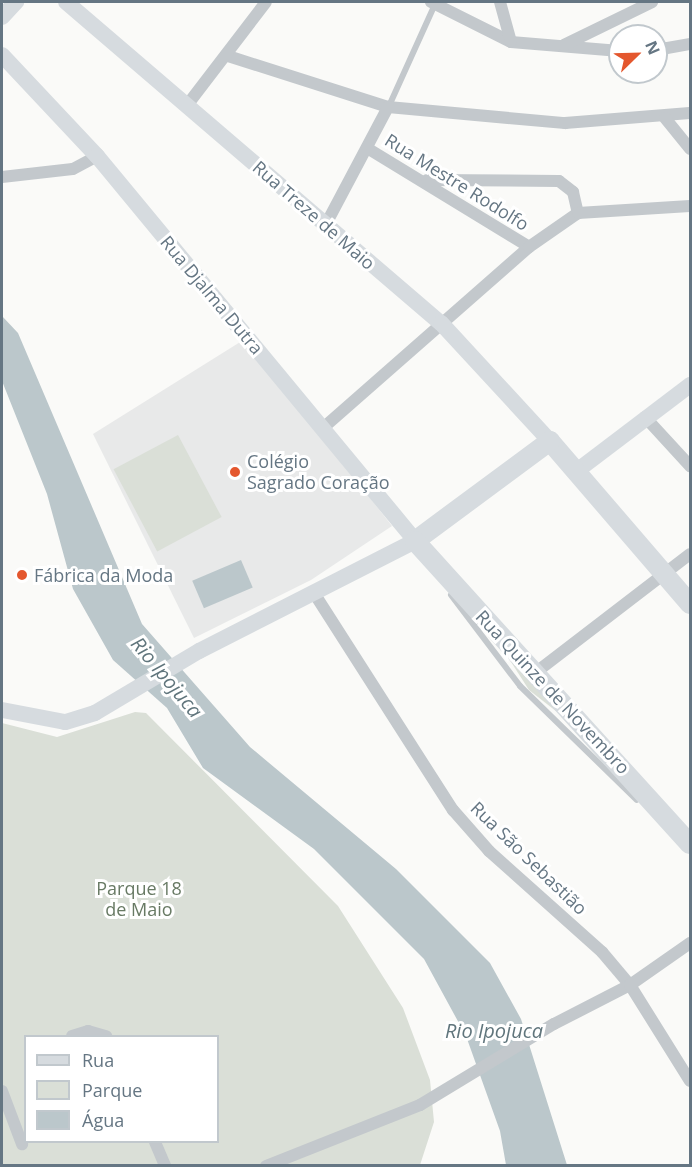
<!DOCTYPE html>
<meta charset="utf-8">
<style>
body{margin:0}
#map{position:relative;width:692px;height:1167px;overflow:hidden;background:#fafaf8;font-family:"Open Sans",sans-serif}
div>[style]{position:absolute}
.built>*{inset:0;background:#e8e9e9}
.green>*{inset:0;background:#dadfd7;transform-origin:0 0}
.water>*{inset:0;background:#bbc7cb;transform-origin:0 0}
.lane>*{height:6px;margin:-3px;padding:0 3px;transform-origin:3px;border-radius:3px;background:#c3c8cc}
.street>*{height:12px;margin:-6px;padding:0 6px;transform-origin:6px;border-radius:6px;background:#c3c8cc}
.secondary>*{height:16px;margin:-8px;padding:0 8px;transform-origin:8px;border-radius:8px;background:#d6dbdf}
.primary>*{height:20px;margin:-10px;padding:0 10px;transform-origin:10px;border-radius:10px;background:#d6dbdf}
.dots>*{width:16px;height:16px;translate:-50% -50%;box-sizing:border-box;border:3px solid #fff;border-radius:50%}
span{translate:-50% -50%;white-space:nowrap;text-align:center;line-height:1.15;-webkit-text-stroke:6px #fff;paint-order:stroke}
.street-label{font-size:18px;color:#657683}
.poi-label{font-size:18px;color:#657683}
.left{translate:0 -50%;text-align:left}
.park-label{font-size:18px;color:#687a64}
.water-label{font-size:20px;color:#60757c;font-style:italic}
.frame{position:absolute;inset:0;border:3px solid #657683;pointer-events:none}
.legend{position:absolute;left:24px;top:1035px;width:195px;height:108px;box-sizing:border-box;background:#fff;border:2px solid #c1c8cd;margin:0;padding:8px 10px;list-style:none;font-size:18px;color:#657683}
.legend li{display:flex;align-items:center;gap:12px;height:30px}
.legend b{width:30px;border:2px solid #c1c8cd}
.north{position:absolute;left:608px;top:24px;width:60px;height:60px;box-sizing:border-box;background:#fff;border:2px solid #c1c8cd;border-radius:50%;rotate:67deg;font-size:16px;font-weight:700;line-height:24px;text-align:center;color:#657683}
.north::after{content:'';display:block;margin:auto;width:21px;height:27px;background:#e4572e;clip-path:polygon(50% 0,100% 100%,50% 72%,0 100%)}
</style>
<div id="map">
<div class="built">
<div style="clip-path:polygon(245px 339px,392px 526px,311px 580px,194px 638px,93px 434px)"></div>
</div>
<div class="green">
<div style="left:178px;top:435px;width:93px;height:73px;rotate:62deg"></div>
<div style="clip-path:polygon(497px 640px,575px 726px,529px 690px)"></div>
<div style="clip-path:polygon(evenodd,135px 712px,146px 713px,338px 906px,403px 1008px,430px 1080px,434px 1122px,420px 1165px,2px 1165px,2px 723px,57px 737px,135px 712px,26px 1036px,218px 1036px,218px 1142px,26px 1142px,26px 1036px)"></div>
</div>
<div class="water">
<div style="clip-path:polygon(2px 316px,18px 333px,142px 624px,250px 747px,396px 869px,490px 963px,521px 1019px,567px 1165px,506px 1165px,500px 1131px,466px 1036px,424px 959px,314px 849px,203px 768px,167px 708px,113px 660px,73px 589px,47px 494px,2px 381px)"></div>
<div style="left:241px;top:560px;width:30px;height:53px;rotate:67deg"></div>
</div>
<div class="lane">
<div style="left:389px;top:106px;width:112px;rotate:-65.7deg"></div>
<div style="left:451px;top:595px;width:114px;rotate:52.8deg"></div>
<div style="left:520px;top:686px;width:163px;rotate:44.3deg"></div>
</div>
<div class="street">
<div style="left:431px;top:2px;width:89px;rotate:26.6deg"></div>
<div style="left:511px;top:42px;width:109px;rotate:4.7deg"></div>
<div style="left:500px;top:2px;width:41px;rotate:74.6deg"></div>
<div style="left:564px;top:45px;width:98px;rotate:-26deg"></div>
<div style="left:656px;top:50px;width:35px;rotate:-10deg"></div>
<div style="left:228px;top:56px;width:168px;rotate:17.7deg"></div>
<div style="left:388px;top:107px;width:178px;rotate:5.2deg"></div>
<div style="left:565px;top:123px;width:125px;rotate:-4.6deg"></div>
<div style="left:188px;top:104px;width:128px;rotate:-52.6deg"></div>
<div style="left:665px;top:118px;width:40px;rotate:51deg"></div>
<div style="left:367px;top:148px;width:190px;rotate:31.4deg"></div>
<div style="left:2px;top:177px;width:71px;rotate:-6.4deg"></div>
<div style="left:73px;top:169px;width:27px;rotate:-28deg"></div>
<div style="left:427px;top:180px;width:132px;rotate:0.4deg"></div>
<div style="left:559px;top:181px;width:18px;rotate:38deg"></div>
<div style="left:573px;top:192px;width:22px;rotate:77deg"></div>
<div style="left:325px;top:226px;width:135px;rotate:-62.1deg"></div>
<div style="left:645px;top:417px;width:67px;rotate:47.4deg"></div>
<div style="left:323px;top:428px;width:274px;rotate:-41.3deg"></div>
<div style="left:529px;top:247px;width:60px;rotate:-34.8deg"></div>
<div style="left:578px;top:213px;width:112px;rotate:-3.6deg"></div>
<div style="left:314px;top:593px;width:258px;rotate:57.4deg"></div>
<div style="left:453px;top:810px;width:55px;rotate:48.7deg"></div>
<div style="left:489px;top:851px;width:152px;rotate:41.8deg"></div>
<div style="left:602px;top:952px;width:43px;rotate:49.7deg"></div>
<div style="left:630px;top:985px;width:113px;rotate:58deg"></div>
<div style="left:535px;top:673px;width:195px;rotate:-37.5deg"></div>
<div style="left:72px;top:1036px;width:17px;rotate:-17deg"></div>
<div style="left:88px;top:1031px;width:19px;rotate:16deg"></div>
<div style="left:2px;top:1091px;width:57px;rotate:69.3deg"></div>
<div style="left:155px;top:1142px;width:26px;rotate:67deg"></div>
<div style="left:266px;top:1166px;width:166px;rotate:-21.6deg"></div>
<div style="left:420px;top:1105px;width:157px;rotate:-31.2deg"></div>
<div style="left:554px;top:1024px;width:85px;rotate:-27.2deg"></div>
<div style="left:630px;top:985px;width:73px;rotate:-35deg"></div>
</div>
<div class="secondary">
<div style="left:66px;top:2px;width:494px;rotate:40.6deg"></div>
<div style="left:441px;top:323px;width:161px;rotate:47.3deg"></div>
<div style="left:2px;top:17px;width:21px;rotate:-47deg"></div>
<div style="left:2px;top:55px;width:139px;rotate:46.8deg"></div>
<div style="left:97px;top:156px;width:499px;rotate:50.4deg"></div>
<div style="left:415px;top:541px;width:242px;rotate:153deg"></div>
<div style="left:199px;top:651px;width:121px;rotate:149.2deg"></div>
<div style="left:95px;top:713px;width:31px;rotate:163deg"></div>
<div style="left:65px;top:722px;width:64px;rotate:-169.2deg"></div>
<div style="left:578px;top:470px;width:141px;rotate:-37.2deg"></div>
</div>
<div class="primary">
<div style="left:690px;top:604px;width:215px;rotate:-130.7deg"></div>
<div style="left:550px;top:441px;width:168px;rotate:143.5deg"></div>
<div style="left:415px;top:541px;width:409px;rotate:47.8deg"></div>
</div>
<div class="dots">
<div style="left:235px;top:472px;background:#e4572e"></div>
<div style="left:22px;top:575px;background:#e4572e"></div>
</div>
<div class="street-label">
<span style="left:457px;top:182px;rotate:32deg">Rua Mestre Rodolfo</span>
<span style="left:314px;top:215px;rotate:41deg">Rua Treze de Maio</span>
<span style="left:212px;top:295px;rotate:50deg">Rua Djalma Dutra</span>
<span style="left:553px;top:692px;rotate:47deg">Rua Quinze de Novembro</span>
<span style="left:529px;top:858px;rotate:44deg">Rua São Sebastião</span>
</div>
<div class="poi-label">
<span class="left" style="left:247px;top:472px">Colégio<br>Sagrado Coração</span>
<span class="left" style="left:34px;top:575px">Fábrica da Moda</span>
</div>
<div class="park-label">
<span style="left:139px;top:899px">Parque 18<br>de Maio</span>
</div>
<div class="water-label">
<span style="left:167px;top:677px;rotate:50deg">Rio Ipojuca</span>
<span style="left:494px;top:1030px">Rio Ipojuca</span>
</div>
<div class="frame"></div>
<ul class="legend">
<li><b style="height:8px;background:#d6dbdf"></b>Rua</li>
<li><b style="height:16px;background:#dadfd7"></b>Parque</li>
<li><b style="height:16px;background:#bbc7cb"></b>Água</li>
</ul>
<div class="north">N</div>
</div>
